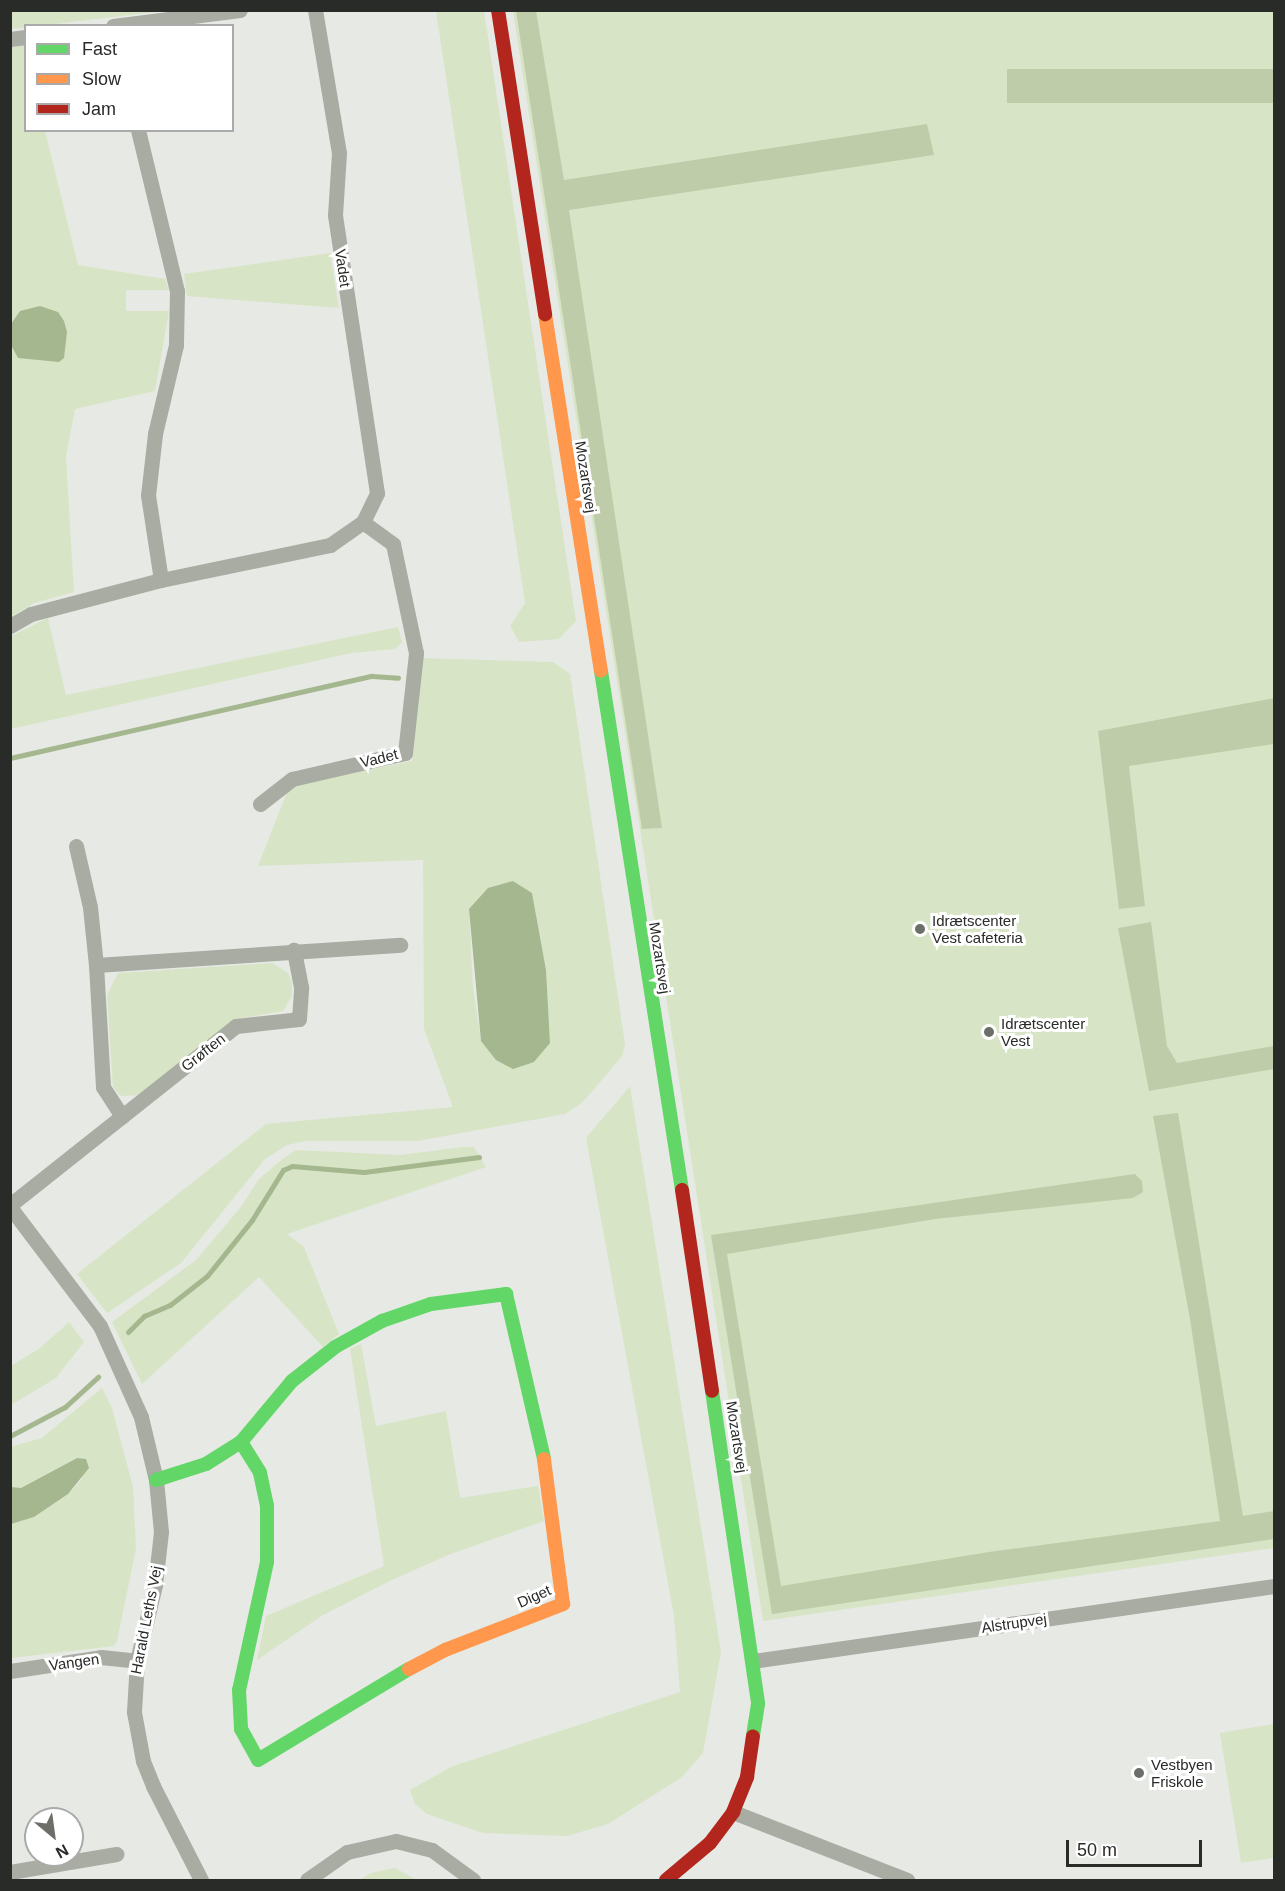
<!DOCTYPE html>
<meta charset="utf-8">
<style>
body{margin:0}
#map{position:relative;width:1285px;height:1891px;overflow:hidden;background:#e7e9e4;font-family:Arial,sans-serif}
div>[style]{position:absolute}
.green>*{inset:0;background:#d7e5c6}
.forest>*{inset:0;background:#beccaa;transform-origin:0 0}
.water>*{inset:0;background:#a5b78e}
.stream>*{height:5px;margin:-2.5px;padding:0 2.5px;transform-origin:2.5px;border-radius:2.5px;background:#a5b78e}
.street>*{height:15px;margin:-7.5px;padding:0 7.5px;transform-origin:7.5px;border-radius:7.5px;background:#a8aca3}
.fast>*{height:14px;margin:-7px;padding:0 7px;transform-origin:7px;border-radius:7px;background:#63d668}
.slow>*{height:14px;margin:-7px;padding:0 7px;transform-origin:7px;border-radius:7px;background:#ff974d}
.jam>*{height:14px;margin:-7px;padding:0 7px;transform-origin:7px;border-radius:7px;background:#b3261e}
.dots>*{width:16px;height:16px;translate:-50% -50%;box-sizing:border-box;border:3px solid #fff;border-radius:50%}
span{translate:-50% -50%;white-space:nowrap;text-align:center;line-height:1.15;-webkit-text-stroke:6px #fff;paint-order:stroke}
.street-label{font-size:15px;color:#292b28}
.poi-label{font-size:15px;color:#292b28}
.left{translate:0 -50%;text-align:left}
.frame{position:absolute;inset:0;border:12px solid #292b28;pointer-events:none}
.legend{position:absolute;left:24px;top:24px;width:210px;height:108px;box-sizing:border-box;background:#fff;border:2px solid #a9aaa9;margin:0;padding:8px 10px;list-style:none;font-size:18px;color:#292b28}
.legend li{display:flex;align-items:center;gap:12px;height:30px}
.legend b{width:30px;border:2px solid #a9aaa9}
.north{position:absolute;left:24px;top:1807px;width:60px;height:60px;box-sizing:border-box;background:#fff;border:2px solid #a9aaa9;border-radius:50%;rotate:151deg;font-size:16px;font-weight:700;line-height:24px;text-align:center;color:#292b28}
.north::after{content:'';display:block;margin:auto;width:21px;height:27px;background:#6c6e6a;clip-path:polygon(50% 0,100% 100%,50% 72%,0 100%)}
.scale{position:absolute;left:1066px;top:1840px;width:136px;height:27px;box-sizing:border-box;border:3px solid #292b28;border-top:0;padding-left:8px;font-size:18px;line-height:21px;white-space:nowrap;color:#292b28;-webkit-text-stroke:4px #fff;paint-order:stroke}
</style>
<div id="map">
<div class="green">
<div style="clip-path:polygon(10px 11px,11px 10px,165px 11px,11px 29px)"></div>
<div style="clip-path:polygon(436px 11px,484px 11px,576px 621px,559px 639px,519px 642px,510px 626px,525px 603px)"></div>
<div style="clip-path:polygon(513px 11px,1274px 11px,1274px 1548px,763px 1621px)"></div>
<div style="clip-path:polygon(24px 45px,26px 130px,45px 131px,78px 265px,165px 279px,169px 290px,126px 290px,126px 311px,169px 311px,155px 391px,75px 409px,66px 457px,74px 592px,34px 603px,11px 617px,11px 345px,19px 358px,20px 311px,11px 324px,10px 47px)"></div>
<div style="clip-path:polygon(330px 253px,339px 308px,187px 296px,184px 274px)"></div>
<div style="clip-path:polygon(48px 618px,66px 695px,398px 627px,402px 642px,395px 649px,351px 653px,11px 729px,11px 636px)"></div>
<div style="clip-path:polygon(evenodd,421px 658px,553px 662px,570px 674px,625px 1044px,622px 1056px,583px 1102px,565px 1114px,418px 1141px,305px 1141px,287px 1145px,265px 1159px,181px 1263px,107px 1313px,77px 1274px,266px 1124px,453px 1107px,424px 1029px,423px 860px,258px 866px,287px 792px,302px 783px,412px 761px,421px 658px,513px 881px,532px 893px,546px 970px,550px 1043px,534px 1062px,481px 1041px,473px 987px,469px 909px,513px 881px)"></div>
<div style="clip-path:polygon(272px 963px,288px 973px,292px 983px,292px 996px,283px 1011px,237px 1019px,140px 1095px,121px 1096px,113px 1087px,107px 995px,118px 973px)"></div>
<div style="clip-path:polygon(630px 1086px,721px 1652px,703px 1753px,682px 1777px,608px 1824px,567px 1836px,483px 1833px,427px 1814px,415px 1804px,410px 1790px,453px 1766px,680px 1692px,674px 1616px,586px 1138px)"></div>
<div style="clip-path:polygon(463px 1147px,474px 1147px,486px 1167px,287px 1234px,304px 1247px,339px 1334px,323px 1347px,259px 1277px,142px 1384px,112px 1322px,196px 1260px,241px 1207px,258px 1180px,280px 1161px,296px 1150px,400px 1155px)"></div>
<div style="clip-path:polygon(69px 1322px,84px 1342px,56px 1378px,11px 1405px,11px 1366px,40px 1348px)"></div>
<div style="clip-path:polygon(361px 1344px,376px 1426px,446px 1411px,460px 1498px,538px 1486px,544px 1521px,448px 1555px,392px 1580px,323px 1615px,257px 1660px,266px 1616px,384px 1566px,350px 1349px)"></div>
<div style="clip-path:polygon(102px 1388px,112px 1408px,133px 1487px,136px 1549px,117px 1641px,114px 1646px,11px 1658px,11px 1524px,34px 1517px,68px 1494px,82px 1479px,76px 1458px,21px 1488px,11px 1487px,10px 1447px,42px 1438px)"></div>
<div style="clip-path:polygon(1274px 1724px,1274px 1858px,1241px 1863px,1220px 1733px)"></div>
<div style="clip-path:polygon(395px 1868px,417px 1880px,359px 1880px,371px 1873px)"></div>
</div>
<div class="forest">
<div style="clip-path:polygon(516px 11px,536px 11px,564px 180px,927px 124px,934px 155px,569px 210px,662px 828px,642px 829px)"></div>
<div style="left:1274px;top:69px;width:34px;height:267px;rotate:90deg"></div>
<div style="clip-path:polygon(1274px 698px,1274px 744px,1129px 766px,1145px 906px,1119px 909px,1098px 731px)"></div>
<div style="clip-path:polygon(1151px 922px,1167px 1046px,1177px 1063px,1274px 1046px,1274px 1069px,1149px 1091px,1118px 928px)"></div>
<div style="clip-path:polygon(1178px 1113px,1243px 1516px,1274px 1511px,1274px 1539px,772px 1614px,711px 1235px,1135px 1174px,1142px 1181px,1143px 1192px,1133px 1198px,935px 1219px,727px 1254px,781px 1586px,989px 1552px,1220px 1521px,1190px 1319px,1153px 1116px)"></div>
</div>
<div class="water">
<div style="clip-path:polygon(40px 306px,58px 312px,64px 321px,67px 332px,64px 358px,59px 362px,18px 358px,11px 345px,11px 324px,20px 311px)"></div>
<div style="clip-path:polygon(513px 881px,532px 893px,546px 970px,550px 1043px,534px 1062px,513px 1069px,496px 1060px,481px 1041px,469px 909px,488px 888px)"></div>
<div style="clip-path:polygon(77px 1458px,86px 1459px,89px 1468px,68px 1494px,34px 1517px,11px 1524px,11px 1487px,21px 1488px)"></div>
</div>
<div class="stream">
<div style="left:10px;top:758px;width:371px;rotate:-12.8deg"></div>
<div style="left:372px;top:676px;width:26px;rotate:4deg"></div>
<div style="left:128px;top:1332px;width:23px;rotate:-45deg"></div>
<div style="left:144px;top:1316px;width:28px;rotate:-23deg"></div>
<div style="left:170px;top:1305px;width:47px;rotate:-38.1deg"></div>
<div style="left:207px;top:1276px;width:72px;rotate:-51.2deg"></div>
<div style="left:252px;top:1220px;width:59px;rotate:-58.2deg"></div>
<div style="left:283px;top:1170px;width:10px;rotate:-24deg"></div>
<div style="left:292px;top:1166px;width:72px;rotate:4.8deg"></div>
<div style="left:364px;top:1172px;width:116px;rotate:-7.4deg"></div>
<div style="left:10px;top:1436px;width:62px;rotate:-27.8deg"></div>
<div style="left:65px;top:1407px;width:45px;rotate:-42.3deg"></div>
</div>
<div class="street">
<div style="left:113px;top:26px;width:128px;rotate:-7.2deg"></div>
<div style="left:10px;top:39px;width:16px;rotate:-7deg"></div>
<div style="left:138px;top:130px;width:166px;rotate:76.4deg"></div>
<div style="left:177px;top:291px;width:54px;rotate:91.1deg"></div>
<div style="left:176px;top:345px;width:91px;rotate:103.3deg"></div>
<div style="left:155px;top:434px;width:61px;rotate:96.5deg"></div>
<div style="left:148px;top:495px;width:86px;rotate:81.3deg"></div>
<div style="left:10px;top:626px;width:24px;rotate:-30deg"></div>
<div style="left:31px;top:614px;width:134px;rotate:-14.7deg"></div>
<div style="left:161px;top:580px;width:173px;rotate:-11.7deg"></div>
<div style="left:330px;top:545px;width:40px;rotate:-34.9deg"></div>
<div style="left:363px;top:522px;width:32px;rotate:-64deg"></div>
<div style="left:377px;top:493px;width:281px;rotate:-98.6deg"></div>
<div style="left:335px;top:215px;width:62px;rotate:-86.3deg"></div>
<div style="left:339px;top:153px;width:145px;rotate:-99.5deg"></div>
<div style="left:260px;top:804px;width:41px;rotate:-38deg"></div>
<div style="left:292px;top:779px;width:116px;rotate:-13deg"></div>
<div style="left:405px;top:753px;width:101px;rotate:-83.7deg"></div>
<div style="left:416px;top:653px;width:111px;rotate:-101.9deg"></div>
<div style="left:393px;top:544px;width:37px;rotate:-144deg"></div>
<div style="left:76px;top:846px;width:63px;rotate:77.1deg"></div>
<div style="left:90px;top:907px;width:58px;rotate:84.1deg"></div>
<div style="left:96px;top:965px;width:122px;rotate:86.7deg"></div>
<div style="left:103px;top:1087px;width:35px;rotate:57deg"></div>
<div style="left:96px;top:965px;width:305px;rotate:-3.8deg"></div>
<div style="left:10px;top:1205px;width:288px;rotate:-38.4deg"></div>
<div style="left:236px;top:1026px;width:63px;rotate:-6.3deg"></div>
<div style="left:299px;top:1019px;width:32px;rotate:-86deg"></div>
<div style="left:301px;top:987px;width:38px;rotate:-101deg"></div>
<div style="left:10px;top:1207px;width:149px;rotate:52.9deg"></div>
<div style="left:100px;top:1326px;width:100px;rotate:65.7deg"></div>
<div style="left:141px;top:1417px;width:65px;rotate:76.6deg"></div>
<div style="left:156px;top:1480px;width:52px;rotate:84.5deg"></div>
<div style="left:161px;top:1532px;width:53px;rotate:96.5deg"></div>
<div style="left:155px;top:1585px;width:78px;rotate:103.3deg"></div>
<div style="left:137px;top:1661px;width:51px;rotate:93.4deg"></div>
<div style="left:134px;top:1712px;width:50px;rotate:79.6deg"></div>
<div style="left:143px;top:1761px;width:27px;rotate:68deg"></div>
<div style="left:153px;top:1786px;width:106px;rotate:62.9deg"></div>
<div style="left:753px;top:1661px;width:526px;rotate:-8.19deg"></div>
<div style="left:10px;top:1671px;width:92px;rotate:-8.7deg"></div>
<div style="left:101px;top:1657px;width:36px;rotate:6deg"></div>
<div style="left:733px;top:1812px;width:187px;rotate:21.3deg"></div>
<div style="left:10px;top:1872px;width:108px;rotate:-9.6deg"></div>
<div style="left:307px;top:1880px;width:49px;rotate:-35deg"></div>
<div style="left:347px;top:1852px;width:50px;rotate:-12.7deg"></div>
<div style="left:396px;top:1841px;width:37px;rotate:14deg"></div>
<div style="left:432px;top:1850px;width:51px;rotate:36.2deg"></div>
</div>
<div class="fast">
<div style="left:601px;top:671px;width:525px;rotate:81.13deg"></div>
<div style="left:712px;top:1391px;width:316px;rotate:81.6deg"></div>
<div style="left:758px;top:1704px;width:32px;rotate:99deg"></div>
<div style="left:241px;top:1442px;width:80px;rotate:-50.1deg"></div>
<div style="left:292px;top:1381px;width:55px;rotate:-38.3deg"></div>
<div style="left:335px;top:1347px;width:54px;rotate:-29deg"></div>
<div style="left:382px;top:1321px;width:52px;rotate:-19.1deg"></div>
<div style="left:431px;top:1304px;width:76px;rotate:-7.6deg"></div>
<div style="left:506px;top:1294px;width:169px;rotate:77deg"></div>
<div style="left:156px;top:1480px;width:52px;rotate:-17.7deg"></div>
<div style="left:206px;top:1464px;width:41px;rotate:-32.2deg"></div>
<div style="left:241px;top:1442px;width:36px;rotate:58deg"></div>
<div style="left:260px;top:1473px;width:33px;rotate:78deg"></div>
<div style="left:267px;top:1505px;width:57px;rotate:90deg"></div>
<div style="left:267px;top:1562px;width:131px;rotate:102.3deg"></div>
<div style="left:239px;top:1690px;width:39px;rotate:87deg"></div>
<div style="left:241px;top:1729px;width:35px;rotate:61deg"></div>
<div style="left:258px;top:1760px;width:176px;rotate:-31.1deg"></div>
</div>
<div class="slow">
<div style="left:545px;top:314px;width:361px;rotate:81.1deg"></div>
<div style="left:409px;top:1669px;width:41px;rotate:-27.8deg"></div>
<div style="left:445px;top:1650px;width:127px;rotate:-21.3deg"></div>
<div style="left:563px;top:1604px;width:146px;rotate:-97.5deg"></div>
</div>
<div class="jam">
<div style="left:498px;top:10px;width:308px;rotate:81.2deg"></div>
<div style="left:682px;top:1190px;width:203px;rotate:81.5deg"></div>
<div style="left:666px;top:1880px;width:57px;rotate:-40.1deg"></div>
<div style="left:710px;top:1843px;width:39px;rotate:-53deg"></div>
<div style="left:733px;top:1812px;width:38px;rotate:-68deg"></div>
<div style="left:747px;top:1777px;width:41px;rotate:-81.7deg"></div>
</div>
<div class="dots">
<div style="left:920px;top:929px;background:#6c6e6a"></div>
<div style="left:989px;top:1032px;background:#6c6e6a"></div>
<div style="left:1139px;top:1773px;background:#6c6e6a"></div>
</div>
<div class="street-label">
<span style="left:343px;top:268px;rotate:82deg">Vadet</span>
<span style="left:586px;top:477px;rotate:81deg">Mozartsvej</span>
<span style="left:379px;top:758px;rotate:-14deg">Vadet</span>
<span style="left:660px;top:958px;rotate:81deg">Mozartsvej</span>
<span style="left:203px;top:1052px;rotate:-38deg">Grøften</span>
<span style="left:737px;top:1437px;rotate:81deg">Mozartsvej</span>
<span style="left:534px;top:1596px;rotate:-24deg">Diget</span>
<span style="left:146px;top:1620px;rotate:-79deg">Harald Leths Vej</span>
<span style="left:1014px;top:1623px;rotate:-8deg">Alstrupvej</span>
<span style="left:74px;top:1662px;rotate:-8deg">Vangen</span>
</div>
<div class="poi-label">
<span class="left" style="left:932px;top:929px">Idrætscenter<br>Vest cafeteria</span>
<span class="left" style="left:1001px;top:1032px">Idrætscenter<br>Vest</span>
<span class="left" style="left:1151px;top:1773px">Vestbyen<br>Friskole</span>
</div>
<div class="frame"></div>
<ul class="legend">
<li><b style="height:8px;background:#63d668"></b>Fast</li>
<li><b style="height:8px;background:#ff974d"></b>Slow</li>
<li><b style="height:8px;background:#b3261e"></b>Jam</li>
</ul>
<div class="north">N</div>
<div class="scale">50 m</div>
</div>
